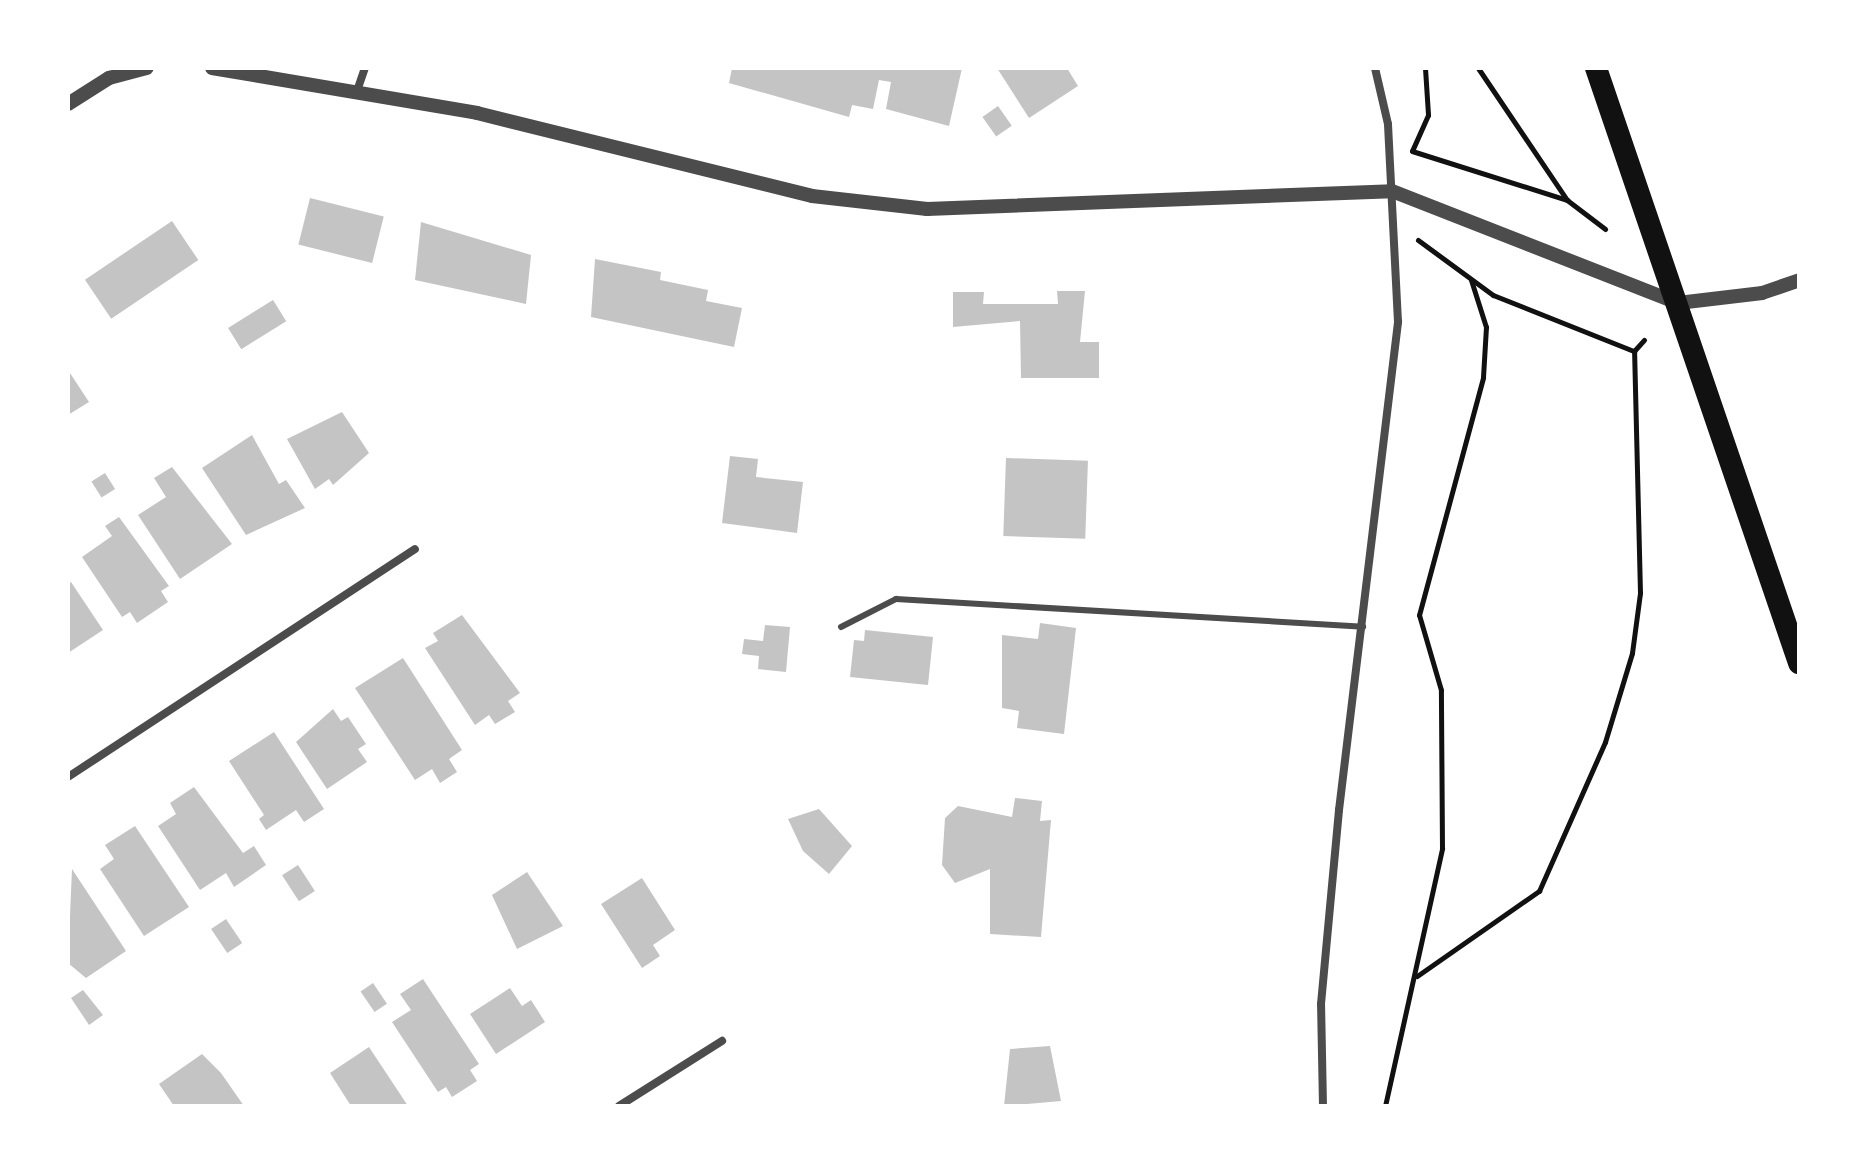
<!DOCTYPE html>
<style>
body{margin:0}
#map{position:relative;width:1867px;height:1174px;overflow:hidden;background:#fff;font-family:"Space Grotesk",sans-serif}
div>[style]{position:absolute}
.building>*{inset:0;background:#c4c4c4;transform-origin:0 0}
.path>*{height:5px;margin:-2.5px;padding:0 2.5px;transform-origin:2.5px;border-radius:2.5px;background:#111}
.service>*{height:6px;margin:-3px;padding:0 3px;transform-origin:3px;border-radius:3px;background:#4c4c4c}
.minor>*{height:8px;margin:-4px;padding:0 4px;transform-origin:4px;border-radius:4px;background:#4c4c4c}
.tertiary>*{height:14px;margin:-7px;padding:0 7px;transform-origin:7px;border-radius:7px;background:#4c4c4c}
.trunk>*{height:22px;margin:-11px;padding:0 11px;transform-origin:11px;border-radius:11px;background:#111}
span{translate:-50% -50%;white-space:nowrap;text-align:center;line-height:1.15;-webkit-text-stroke:6px #fff;paint-order:stroke}
.frame{position:absolute;inset:0;border:70px solid #fff;pointer-events:none}
</style>
<div id="map">
<div class="building">
<div style="clip-path:polygon(732px 68px,962px 68px,949px 126px,886px 109px,891px 82px,879px 80px,873px 109px,852px 105px,849px 117px,729px 83px)"></div>
<div style="clip-path:polygon(997px 68px,1067px 68px,1078px 86px,1029px 118px)"></div>
<div style="left:998px;top:106px;width:24px;height:19px;rotate:55deg"></div>
<div style="left:310px;top:198px;width:76px;height:48px;rotate:14deg"></div>
<div style="left:172px;top:221px;width:47px;height:105px;rotate:56deg"></div>
<div style="clip-path:polygon(421px 222px,531px 255px,526px 304px,415px 280px)"></div>
<div style="clip-path:polygon(595px 259px,661px 272px,660px 280px,708px 290px,706px 301px,742px 308px,734px 347px,591px 317px)"></div>
<div style="clip-path:polygon(1057px 291px,1085px 291px,1080px 342px,1099px 342px,1099px 378px,1021px 378px,1020px 321px,953px 327px,953px 292px,984px 292px,983px 304px,1058px 304px)"></div>
<div style="left:273px;top:300px;width:25px;height:53px;rotate:58deg"></div>
<div style="clip-path:polygon(68px 370px,89px 402px,68px 415px)"></div>
<div style="clip-path:polygon(342px 412px,369px 453px,333px 485px,329px 479px,315px 489px,287px 439px)"></div>
<div style="clip-path:polygon(252px 435px,279px 484px,286px 480px,305px 508px,246px 535px,202px 468px)"></div>
<div style="clip-path:polygon(730px 456px,758px 459px,756px 477px,803px 482px,797px 533px,722px 523px)"></div>
<div style="left:1006px;top:458px;width:82px;height:78px;rotate:2deg"></div>
<div style="clip-path:polygon(172px 467px,232px 544px,180px 579px,138px 515px,166px 497px,154px 478px)"></div>
<div style="left:105px;top:473px;width:19px;height:16px;rotate:58deg"></div>
<div style="clip-path:polygon(119px 517px,169px 586px,161px 591px,168px 602px,137px 623px,130px 612px,122px 617px,82px 557px,112px 536px,105px 526px)"></div>
<div style="clip-path:polygon(71px 582px,103px 630px,68px 653px,68px 584px)"></div>
<div style="clip-path:polygon(462px 615px,520px 693px,508px 701px,515px 712px,495px 724px,489px 715px,475px 725px,425px 648px,438px 641px,433px 633px)"></div>
<div style="clip-path:polygon(1040px 623px,1076px 628px,1064px 734px,1017px 728px,1019px 711px,1002px 708px,1002px 635px,1038px 639px)"></div>
<div style="clip-path:polygon(765px 625px,790px 627px,786px 672px,758px 669px,759px 656px,742px 654px,744px 639px,763px 641px)"></div>
<div style="clip-path:polygon(865px 630px,933px 637px,928px 685px,850px 677px,854px 640px,864px 641px)"></div>
<div style="clip-path:polygon(403px 658px,462px 750px,449px 759px,457px 772px,440px 783px,432px 769px,415px 780px,355px 688px)"></div>
<div style="clip-path:polygon(333px 709px,341px 721px,348px 717px,366px 744px,358px 749px,367px 762px,327px 789px,296px 742px)"></div>
<div style="clip-path:polygon(274px 732px,324px 809px,304px 822px,296px 810px,266px 830px,259px 819px,264px 815px,229px 761px)"></div>
<div style="clip-path:polygon(194px 787px,243px 853px,254px 846px,266px 865px,234px 887px,226px 873px,200px 890px,158px 826px,176px 814px,170px 803px)"></div>
<div style="clip-path:polygon(1015px 798px,1042px 801px,1040px 821px,1051px 820px,1041px 937px,990px 934px,990px 869px,955px 883px,942px 865px,945px 818px,958px 806px,1012px 817px)"></div>
<div style="clip-path:polygon(819px 809px,852px 846px,829px 874px,803px 851px,788px 819px)"></div>
<div style="clip-path:polygon(135px 826px,189px 907px,144px 936px,100px 869px,114px 859px,105px 845px)"></div>
<div style="left:298px;top:865px;width:31px;height:19px;rotate:57deg"></div>
<div style="clip-path:polygon(72px 869px,126px 951px,86px 978px,68px 963px)"></div>
<div style="clip-path:polygon(527px 872px,563px 926px,517px 949px,492px 895px)"></div>
<div style="clip-path:polygon(642px 878px,675px 930px,653px 945px,660px 956px,642px 968px,601px 904px)"></div>
<div style="left:226px;top:919px;width:29px;height:18px;rotate:56deg"></div>
<div style="clip-path:polygon(423px 979px,479px 1064px,470px 1070px,477px 1081px,452px 1097px,446px 1087px,438px 1092px,392px 1022px,411px 1010px,400px 994px)"></div>
<div style="left:373px;top:983px;width:25px;height:15px;rotate:56deg"></div>
<div style="clip-path:polygon(510px 988px,522px 1006px,531px 1000px,545px 1022px,496px 1054px,470px 1014px)"></div>
<div style="clip-path:polygon(83px 990px,103px 1015px,89px 1025px,71px 998px)"></div>
<div style="clip-path:polygon(1050px 1046px,1061px 1101px,1004px 1106px,1010px 1049px)"></div>
<div style="clip-path:polygon(369px 1047px,408px 1106px,351px 1106px,330px 1073px)"></div>
<div style="clip-path:polygon(202px 1054px,221px 1073px,244px 1106px,174px 1106px,159px 1084px)"></div>
</div>
<div class="path">
<div style="left:1425px;top:68px;width:47px;rotate:86.3deg"></div>
<div style="left:1428px;top:115px;width:39px;rotate:114deg"></div>
<div style="left:1412px;top:151px;width:163px;rotate:17.5deg"></div>
<div style="left:1567px;top:200px;width:48px;rotate:37.3deg"></div>
<div style="left:1478px;top:68px;width:159px;rotate:56deg"></div>
<div style="left:1418px;top:240px;width:93px;rotate:36.3deg"></div>
<div style="left:1493px;top:295px;width:152px;rotate:21.7deg"></div>
<div style="left:1417px;top:976px;width:149px;rotate:-34.9deg"></div>
<div style="left:1539px;top:891px;width:163px;rotate:-66.1deg"></div>
<div style="left:1605px;top:742px;width:93px;rotate:-73.1deg"></div>
<div style="left:1632px;top:653px;width:61px;rotate:-82.4deg"></div>
<div style="left:1640px;top:593px;width:242px;rotate:-91.4deg"></div>
<div style="left:1634px;top:351px;width:15px;rotate:-48deg"></div>
<div style="left:1385px;top:1106px;width:264px;rotate:-77.5deg"></div>
<div style="left:1442px;top:848px;width:158px;rotate:-90.4deg"></div>
<div style="left:1441px;top:690px;width:78px;rotate:-106.3deg"></div>
<div style="left:1419px;top:615px;width:246px;rotate:-74.9deg"></div>
<div style="left:1483px;top:377px;width:50px;rotate:-86.6deg"></div>
<div style="left:1486px;top:327px;width:49px;rotate:-107.7deg"></div>
</div>
<div class="service">
<div style="left:841px;top:627px;width:62px;rotate:-27deg"></div>
<div style="left:896px;top:599px;width:468px;rotate:3.4deg"></div>
</div>
<div class="minor">
<div style="left:357px;top:91px;width:24px;rotate:-71deg"></div>
<div style="left:68px;top:777px;width:415px;rotate:-33.3deg"></div>
<div style="left:619px;top:1106px;width:122px;rotate:-32.3deg"></div>
<div style="left:1323px;top:1106px;width:102px;rotate:-91.1deg"></div>
<div style="left:1321px;top:1004px;width:195px;rotate:-84.7deg"></div>
<div style="left:1339px;top:810px;width:492px;rotate:-83.1deg"></div>
<div style="left:1398px;top:322px;width:198px;rotate:-92.9deg"></div>
<div style="left:1388px;top:124px;width:57px;rotate:-103.1deg"></div>
</div>
<div class="tertiary">
<div style="left:212px;top:68px;width:269px;rotate:9.6deg"></div>
<div style="left:477px;top:113px;width:345px;rotate:13.9deg"></div>
<div style="left:812px;top:196px;width:116px;rotate:6.4deg"></div>
<div style="left:927px;top:209px;width:465px;rotate:-2.2deg"></div>
<div style="left:1392px;top:191px;width:307px;rotate:21.4deg"></div>
<div style="left:1678px;top:303px;width:85px;rotate:-6.8deg"></div>
<div style="left:1762px;top:293px;width:39px;rotate:-19deg"></div>
<div style="left:68px;top:104px;width:49px;rotate:-32.4deg"></div>
<div style="left:109px;top:78px;width:39px;rotate:-15deg"></div>
</div>
<div class="trunk">
<div style="left:1596px;top:68px;width:629px;rotate:71.16deg"></div>
</div>
<div class="frame"></div>
</div>
